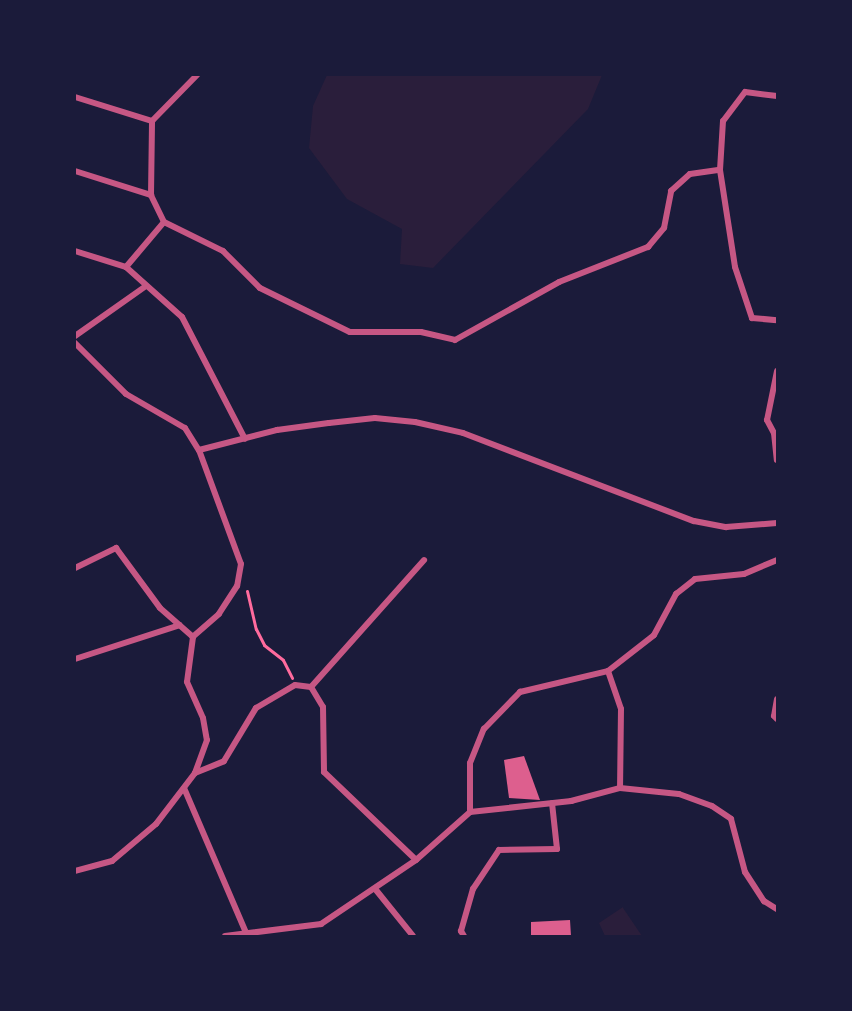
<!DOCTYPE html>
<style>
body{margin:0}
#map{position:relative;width:852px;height:1011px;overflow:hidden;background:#1b1b3a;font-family:"Roboto Condensed",sans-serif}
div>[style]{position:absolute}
.green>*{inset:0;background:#2a1e3b}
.building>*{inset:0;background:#dd5f8e}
.path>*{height:3px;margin:-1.5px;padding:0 1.5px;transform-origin:1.5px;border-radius:1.5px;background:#ff6b9d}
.minor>*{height:6px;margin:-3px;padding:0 3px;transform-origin:3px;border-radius:3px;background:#c65784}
span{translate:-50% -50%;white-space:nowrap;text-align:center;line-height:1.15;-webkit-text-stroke:6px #1b1b3a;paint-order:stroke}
.frame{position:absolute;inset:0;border:76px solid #1b1b3a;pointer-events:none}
</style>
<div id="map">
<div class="green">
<div style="clip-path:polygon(327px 75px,602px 75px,588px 109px,433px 268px,400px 264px,402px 229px,347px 199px,309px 148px,313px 106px)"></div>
<div style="clip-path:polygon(623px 907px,623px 908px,642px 936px,605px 936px,599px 923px)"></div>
</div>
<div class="building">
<div style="clip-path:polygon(524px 756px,540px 800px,509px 798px,504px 760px)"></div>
<div style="clip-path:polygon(570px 920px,571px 936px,531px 936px,531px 922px)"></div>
</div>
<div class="path">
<div style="left:247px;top:591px;width:39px;rotate:77deg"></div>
<div style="left:256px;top:629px;width:18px;rotate:63deg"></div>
<div style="left:264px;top:645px;width:24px;rotate:38deg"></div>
<div style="left:283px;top:660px;width:20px;rotate:63deg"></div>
</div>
<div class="minor">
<div style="left:777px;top:96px;width:32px;rotate:-173deg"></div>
<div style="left:745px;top:92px;width:36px;rotate:127deg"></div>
<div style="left:723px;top:121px;width:49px;rotate:93.5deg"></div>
<div style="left:720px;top:170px;width:98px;rotate:81.2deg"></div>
<div style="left:735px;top:267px;width:54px;rotate:71.6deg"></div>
<div style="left:752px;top:318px;width:25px;rotate:5deg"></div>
<div style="left:75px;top:97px;width:81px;rotate:17.3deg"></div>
<div style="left:75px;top:171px;width:80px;rotate:17.5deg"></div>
<div style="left:164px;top:222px;width:66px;rotate:26.2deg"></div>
<div style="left:223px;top:251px;width:52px;rotate:45deg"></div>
<div style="left:260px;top:288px;width:100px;rotate:26.1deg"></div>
<div style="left:350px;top:332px;width:71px"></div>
<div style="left:421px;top:332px;width:35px;rotate:13deg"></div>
<div style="left:455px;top:340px;width:119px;rotate:-29.1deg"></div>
<div style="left:559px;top:282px;width:96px;rotate:-21.5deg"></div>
<div style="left:648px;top:247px;width:25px;rotate:-50deg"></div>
<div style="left:664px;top:228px;width:38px;rotate:-79deg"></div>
<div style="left:671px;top:191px;width:25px;rotate:-42deg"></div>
<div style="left:690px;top:174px;width:30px;rotate:-8deg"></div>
<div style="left:75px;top:251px;width:53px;rotate:17.4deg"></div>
<div style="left:126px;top:267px;width:75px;rotate:41.8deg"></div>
<div style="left:182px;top:317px;width:137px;rotate:62.7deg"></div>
<div style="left:126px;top:267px;width:59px;rotate:-49.8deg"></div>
<div style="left:164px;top:222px;width:30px;rotate:-116deg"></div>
<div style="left:151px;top:195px;width:74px;rotate:-89.2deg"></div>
<div style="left:152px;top:121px;width:64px;rotate:-45.6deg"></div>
<div style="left:75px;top:336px;width:87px;rotate:-35.2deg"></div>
<div style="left:75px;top:343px;width:72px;rotate:45deg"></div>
<div style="left:126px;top:394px;width:68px;rotate:30deg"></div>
<div style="left:185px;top:428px;width:26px;rotate:58deg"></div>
<div style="left:199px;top:450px;width:121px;rotate:69.8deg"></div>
<div style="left:241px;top:564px;width:22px;rotate:100deg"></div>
<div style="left:237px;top:586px;width:33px;rotate:123deg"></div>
<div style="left:219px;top:614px;width:35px;rotate:139deg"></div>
<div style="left:193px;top:637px;width:45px;rotate:97.6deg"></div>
<div style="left:187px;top:682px;width:39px;rotate:66deg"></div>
<div style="left:203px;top:718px;width:22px;rotate:80deg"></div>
<div style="left:207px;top:740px;width:35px;rotate:110deg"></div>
<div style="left:195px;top:773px;width:64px;rotate:127.4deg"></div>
<div style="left:156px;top:824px;width:57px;rotate:139.9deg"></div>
<div style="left:112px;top:861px;width:38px;rotate:165deg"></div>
<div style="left:777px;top:371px;width:50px;rotate:101.5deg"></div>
<div style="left:767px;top:420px;width:15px;rotate:62deg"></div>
<div style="left:774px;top:433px;width:27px;rotate:84deg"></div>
<div style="left:199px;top:450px;width:81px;rotate:-14.4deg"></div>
<div style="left:277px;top:430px;width:52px;rotate:-7.7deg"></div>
<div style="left:329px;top:423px;width:46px;rotate:-6.2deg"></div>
<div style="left:375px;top:418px;width:40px;rotate:5.7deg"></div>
<div style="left:415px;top:422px;width:49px;rotate:12.9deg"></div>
<div style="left:463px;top:433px;width:247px;rotate:20.9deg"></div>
<div style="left:694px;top:521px;width:33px;rotate:11deg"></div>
<div style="left:726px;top:527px;width:51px;rotate:-4.5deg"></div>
<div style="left:75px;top:568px;width:46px;rotate:-26deg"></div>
<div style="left:116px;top:548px;width:74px;rotate:53.7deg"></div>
<div style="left:160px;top:608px;width:44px;rotate:41.3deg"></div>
<div style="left:75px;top:659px;width:110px;rotate:-17.9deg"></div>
<div style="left:608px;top:671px;width:40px;rotate:71.1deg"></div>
<div style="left:621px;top:709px;width:79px;rotate:90.7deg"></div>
<div style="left:311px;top:687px;width:23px;rotate:59deg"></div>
<div style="left:323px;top:707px;width:65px;rotate:89.1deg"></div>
<div style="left:324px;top:772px;width:127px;rotate:43.7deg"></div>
<div style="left:311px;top:687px;width:170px;rotate:-48.3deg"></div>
<div style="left:777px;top:699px;width:17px;rotate:100deg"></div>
<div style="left:774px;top:716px;width:4px;rotate:45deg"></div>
<div style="left:195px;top:773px;width:31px;rotate:-22deg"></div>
<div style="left:224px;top:761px;width:62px;rotate:-58.9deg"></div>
<div style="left:256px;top:708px;width:45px;rotate:-30.5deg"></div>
<div style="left:295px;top:685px;width:16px;rotate:7deg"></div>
<div style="left:184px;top:788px;width:158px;rotate:66.8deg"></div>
<div style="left:470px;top:812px;width:49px;rotate:-90deg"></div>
<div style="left:470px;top:763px;width:37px;rotate:-68deg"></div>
<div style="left:484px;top:729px;width:52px;rotate:-45.8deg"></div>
<div style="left:520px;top:692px;width:90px;rotate:-13.4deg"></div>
<div style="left:608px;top:671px;width:58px;rotate:-38deg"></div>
<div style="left:654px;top:635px;width:47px;rotate:-61.8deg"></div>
<div style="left:676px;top:594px;width:24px;rotate:-38deg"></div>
<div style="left:695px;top:579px;width:49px;rotate:-5.8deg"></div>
<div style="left:744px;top:574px;width:36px;rotate:-23deg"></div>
<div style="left:376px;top:890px;width:59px;rotate:51.2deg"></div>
<div style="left:225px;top:936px;width:97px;rotate:-7.1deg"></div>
<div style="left:321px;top:924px;width:115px;rotate:-34deg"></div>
<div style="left:416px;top:860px;width:72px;rotate:-41.6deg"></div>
<div style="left:470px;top:812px;width:102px;rotate:-6.2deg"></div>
<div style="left:571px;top:801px;width:51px;rotate:-14.9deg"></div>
<div style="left:620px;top:788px;width:59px;rotate:5.8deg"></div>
<div style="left:679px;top:794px;width:35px;rotate:20deg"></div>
<div style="left:712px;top:806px;width:23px;rotate:34deg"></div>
<div style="left:731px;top:819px;width:55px;rotate:75.2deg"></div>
<div style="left:745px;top:872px;width:35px;rotate:57deg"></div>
<div style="left:764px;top:901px;width:15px;rotate:32deg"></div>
<div style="left:464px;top:936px;width:6px;rotate:-121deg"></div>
<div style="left:461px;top:931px;width:44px;rotate:-74.1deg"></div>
<div style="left:473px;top:889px;width:47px;rotate:-56.3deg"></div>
<div style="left:499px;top:850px;width:58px;rotate:-1deg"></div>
<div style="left:557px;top:849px;width:46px;rotate:-96.2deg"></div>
</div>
<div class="frame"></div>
</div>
